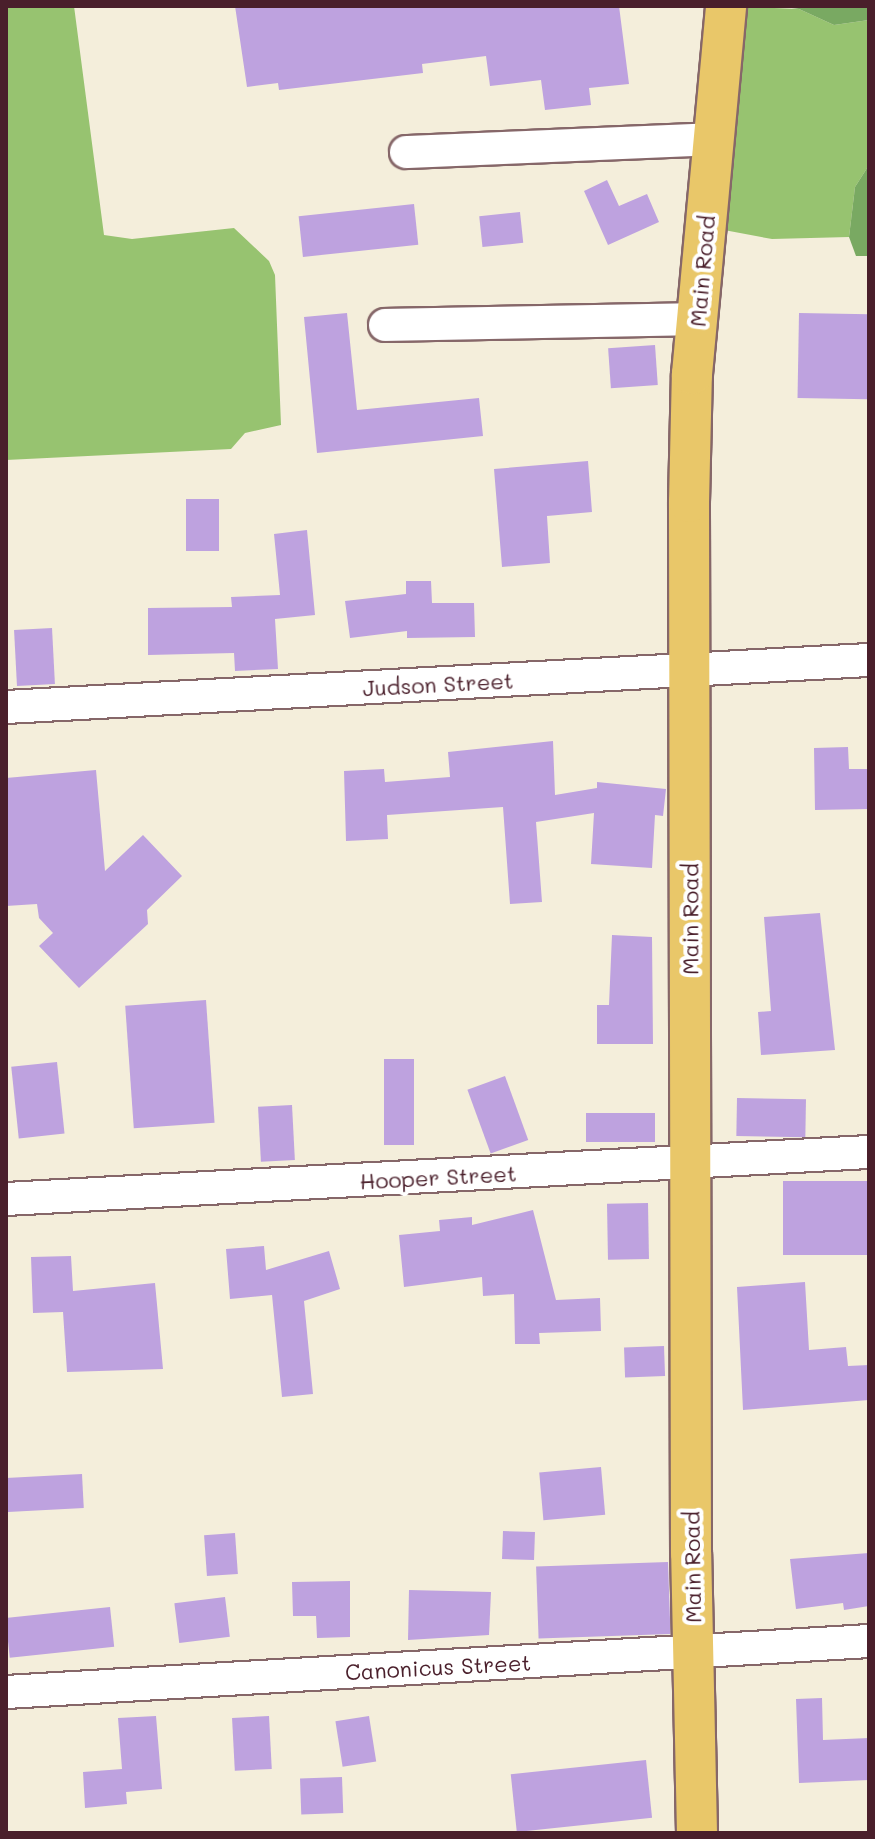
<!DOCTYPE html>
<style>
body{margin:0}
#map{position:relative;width:875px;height:1839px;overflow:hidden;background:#f4eedb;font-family:Mali,sans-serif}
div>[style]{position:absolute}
.green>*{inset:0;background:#97c370}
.forest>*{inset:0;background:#79a962}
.building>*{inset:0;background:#bea2df;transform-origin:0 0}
.roads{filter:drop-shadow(2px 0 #866769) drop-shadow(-2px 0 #866769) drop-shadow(0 2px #866769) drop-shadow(0 -2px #866769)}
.minor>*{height:32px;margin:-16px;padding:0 16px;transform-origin:16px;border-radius:16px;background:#fff}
.major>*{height:40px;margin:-20px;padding:0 20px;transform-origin:20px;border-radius:20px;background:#e9c769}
span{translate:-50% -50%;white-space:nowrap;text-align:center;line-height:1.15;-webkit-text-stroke:8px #fff;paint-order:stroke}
.street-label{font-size:22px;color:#4a1f2b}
.frame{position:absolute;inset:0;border:8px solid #4a1f2b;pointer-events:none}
</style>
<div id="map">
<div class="green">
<div style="clip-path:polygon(6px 6px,74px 6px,104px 235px,132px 239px,234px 228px,269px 261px,275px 275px,281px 425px,245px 433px,231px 449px,6px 460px)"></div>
<div style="clip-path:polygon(728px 6px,799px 9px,834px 25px,869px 20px,869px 165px,855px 187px,849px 237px,772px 239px,708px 227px)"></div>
</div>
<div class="forest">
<div style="clip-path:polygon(777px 6px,869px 6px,869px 20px,834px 25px,799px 9px)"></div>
<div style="clip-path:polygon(869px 165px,869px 256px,856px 256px,849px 237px,855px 187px)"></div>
</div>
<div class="building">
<div style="clip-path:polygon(235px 6px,619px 6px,629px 84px,589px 88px,591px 105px,545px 110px,541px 80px,490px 86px,486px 56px,422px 64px,423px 73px,279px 90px,278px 83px,247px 87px)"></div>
<div style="clip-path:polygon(607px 180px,619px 206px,647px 194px,659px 222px,608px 245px,584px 191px)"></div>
<div style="left:414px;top:204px;width:41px;height:116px;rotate:84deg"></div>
<div style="left:520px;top:212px;width:31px;height:41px;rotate:84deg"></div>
<div style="clip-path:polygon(347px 313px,357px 410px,479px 398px,483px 436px,317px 453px,304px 317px)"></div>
<div style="left:799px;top:313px;width:70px;height:85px;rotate:1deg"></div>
<div style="left:655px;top:345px;width:40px;height:47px;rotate:86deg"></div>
<div style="clip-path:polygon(588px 461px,592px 512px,547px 516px,550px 563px,502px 567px,494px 469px)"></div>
<div style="left:186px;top:499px;width:33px;height:52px"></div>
<div style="clip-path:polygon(307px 530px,315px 615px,275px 619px,278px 669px,235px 671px,234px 653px,148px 655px,148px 608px,232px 607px,231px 597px,280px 595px,274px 534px)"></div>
<div style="clip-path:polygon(406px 581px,431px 581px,432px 603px,474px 603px,475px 637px,407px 638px,407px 631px,350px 638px,345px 601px,406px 594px)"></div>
<div style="left:52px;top:628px;width:56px;height:38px;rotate:87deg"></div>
<div style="clip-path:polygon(553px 741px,555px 795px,597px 788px,597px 782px,666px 789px,663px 816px,655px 815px,652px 868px,591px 864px,594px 813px,536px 822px,542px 902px,510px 904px,503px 807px,387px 815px,388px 839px,346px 841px,344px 771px,384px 769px,385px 782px,450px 777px,448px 752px)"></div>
<div style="clip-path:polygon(848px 747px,849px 769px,869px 769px,869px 809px,815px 810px,814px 748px)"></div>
<div style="clip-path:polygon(96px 770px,105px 871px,143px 835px,182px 876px,147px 910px,148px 924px,79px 988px,39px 946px,53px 933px,39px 918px,37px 904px,6px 906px,6px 778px)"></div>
<div style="clip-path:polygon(820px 913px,835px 1050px,761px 1055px,758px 1012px,771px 1011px,764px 917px)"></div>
<div style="clip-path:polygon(612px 935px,652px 937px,653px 1044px,597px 1044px,597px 1005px,609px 1005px)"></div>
<div style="left:206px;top:1000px;width:123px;height:81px;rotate:86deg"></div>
<div style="left:384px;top:1059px;width:30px;height:86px"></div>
<div style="left:57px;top:1062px;width:72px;height:46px;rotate:84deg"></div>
<div style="left:505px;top:1076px;width:68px;height:40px;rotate:70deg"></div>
<div style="left:737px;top:1098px;width:69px;height:38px;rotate:1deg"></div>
<div style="left:292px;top:1105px;width:55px;height:34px;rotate:87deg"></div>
<div style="left:655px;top:1113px;width:29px;height:69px;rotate:90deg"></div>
<div style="left:869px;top:1181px;width:74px;height:86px;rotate:90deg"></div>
<div style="left:648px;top:1203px;width:56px;height:41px;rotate:89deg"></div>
<div style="clip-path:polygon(533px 1210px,556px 1300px,600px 1298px,601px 1331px,539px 1333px,540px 1344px,515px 1344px,514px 1294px,483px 1296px,482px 1277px,404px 1287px,399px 1235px,440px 1231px,439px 1220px,472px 1217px,472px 1225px)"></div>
<div style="clip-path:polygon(264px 1246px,266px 1270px,329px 1251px,340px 1289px,304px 1301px,313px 1394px,282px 1397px,272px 1295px,230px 1299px,226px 1249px)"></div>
<div style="clip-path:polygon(71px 1256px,73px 1291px,155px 1283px,163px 1369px,67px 1372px,63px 1312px,33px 1313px,31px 1257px)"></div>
<div style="clip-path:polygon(805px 1282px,809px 1350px,846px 1347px,848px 1366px,869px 1365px,869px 1400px,743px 1410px,737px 1287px)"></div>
<div style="left:664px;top:1346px;width:30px;height:40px;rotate:88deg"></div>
<div style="left:601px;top:1467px;width:48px;height:62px;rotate:85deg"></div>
<div style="left:82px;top:1474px;width:34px;height:76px;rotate:87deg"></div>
<div style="left:503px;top:1531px;width:32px;height:28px;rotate:2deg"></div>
<div style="left:235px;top:1533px;width:41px;height:31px;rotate:86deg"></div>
<div style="clip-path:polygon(869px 1553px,869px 1606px,844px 1610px,843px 1603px,796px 1609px,790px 1559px)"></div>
<div style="left:668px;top:1562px;width:72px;height:132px;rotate:88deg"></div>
<div style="clip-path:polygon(350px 1581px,350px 1637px,317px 1638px,316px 1616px,293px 1616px,292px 1582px)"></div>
<div style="clip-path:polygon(409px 1590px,491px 1592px,489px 1635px,408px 1640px)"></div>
<div style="left:225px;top:1597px;width:40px;height:51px;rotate:83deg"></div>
<div style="left:110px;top:1607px;width:40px;height:105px;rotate:84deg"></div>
<div style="clip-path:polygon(822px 1698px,823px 1740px,869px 1738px,869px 1780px,799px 1783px,796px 1699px)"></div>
<div style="clip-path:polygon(156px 1716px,162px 1789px,126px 1792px,127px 1804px,85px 1808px,83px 1772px,122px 1769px,118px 1718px)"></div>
<div style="left:269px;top:1716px;width:53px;height:37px;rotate:87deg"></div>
<div style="left:369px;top:1716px;width:46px;height:34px;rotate:81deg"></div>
<div style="left:646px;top:1760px;width:58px;height:136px;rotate:84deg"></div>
<div style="left:342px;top:1777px;width:36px;height:42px;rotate:88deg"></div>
</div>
<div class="roads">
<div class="minor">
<div style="left:406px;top:152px;width:307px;rotate:-2.4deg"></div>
<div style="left:385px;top:325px;width:314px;rotate:-1.1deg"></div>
<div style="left:6px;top:707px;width:864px;rotate:-3.12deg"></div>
<div style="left:6px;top:1199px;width:864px;rotate:-3.12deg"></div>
<div style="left:6px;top:1692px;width:865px;rotate:-3.38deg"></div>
</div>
<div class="major">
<div style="left:697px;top:1833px;width:280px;rotate:-91.2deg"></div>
<div style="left:691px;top:1553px;width:1051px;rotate:-90.11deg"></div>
<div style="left:689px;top:502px;width:128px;rotate:-88.7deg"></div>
<div style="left:692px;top:374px;width:370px;rotate:-84.7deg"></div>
</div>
</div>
<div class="street-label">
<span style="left:702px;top:271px;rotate:-85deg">Main Road</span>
<span style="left:438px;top:684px;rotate:-3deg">Judson Street</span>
<span style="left:690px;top:919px;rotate:-90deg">Main Road</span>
<span style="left:438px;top:1177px;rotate:-3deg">Hooper Street</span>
<span style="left:692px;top:1567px;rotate:-91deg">Main Road</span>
<span style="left:438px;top:1667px;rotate:-3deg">Canonicus Street</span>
</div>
<div class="frame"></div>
</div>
